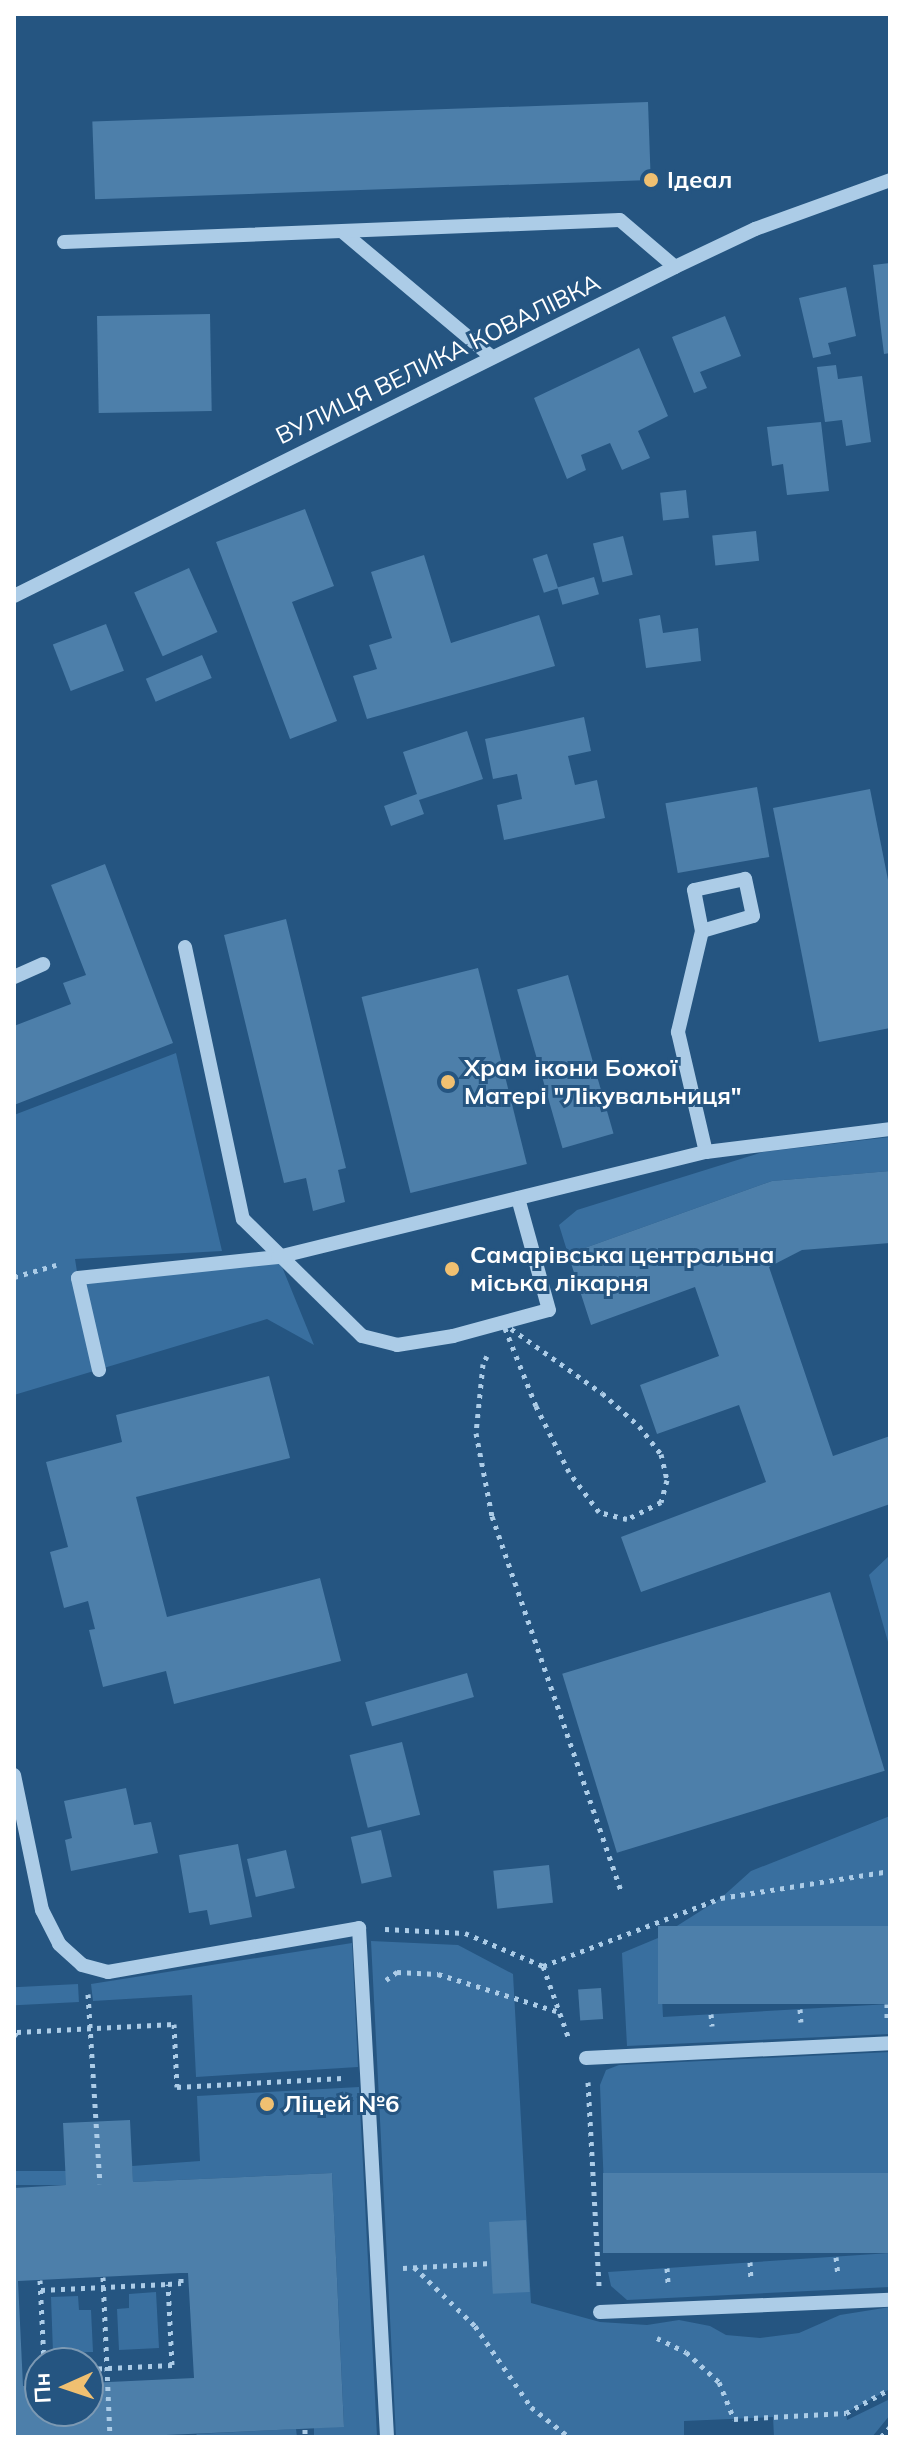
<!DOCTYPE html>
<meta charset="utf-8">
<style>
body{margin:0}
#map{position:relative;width:904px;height:2451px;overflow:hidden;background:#255581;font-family:Mulish,sans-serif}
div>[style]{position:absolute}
.green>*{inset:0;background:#396f9f;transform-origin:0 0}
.building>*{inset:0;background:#4d7faa;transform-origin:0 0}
.path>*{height:5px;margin-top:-2.5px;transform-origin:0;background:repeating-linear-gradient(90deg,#accce7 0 4px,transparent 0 10px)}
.minor>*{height:14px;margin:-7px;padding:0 7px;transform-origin:7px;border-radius:7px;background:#accce7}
.dots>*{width:22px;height:22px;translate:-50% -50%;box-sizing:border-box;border:4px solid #255581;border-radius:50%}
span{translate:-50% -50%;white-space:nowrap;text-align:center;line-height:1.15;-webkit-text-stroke:6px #255581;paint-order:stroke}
.poi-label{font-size:24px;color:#fff;font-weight:700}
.left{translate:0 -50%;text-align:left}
.street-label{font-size:24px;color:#fff}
.frame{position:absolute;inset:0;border:16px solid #fff;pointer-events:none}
.north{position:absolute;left:24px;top:2347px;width:80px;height:80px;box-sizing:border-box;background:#255581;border:2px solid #7c99b3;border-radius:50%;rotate:267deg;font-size:22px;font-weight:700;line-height:32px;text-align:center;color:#fff}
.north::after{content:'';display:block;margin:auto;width:28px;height:36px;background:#f0c071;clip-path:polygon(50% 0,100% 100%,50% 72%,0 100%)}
</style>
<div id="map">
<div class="green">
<div style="clip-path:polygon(176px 1053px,222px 1251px,75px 1259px,78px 1278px,278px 1257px,314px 1345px,267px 1319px,14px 1395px,14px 1115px)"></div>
<div style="clip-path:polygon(890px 1137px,890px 1171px,772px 1181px,568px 1254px,559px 1225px,577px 1210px,763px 1152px)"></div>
<div style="clip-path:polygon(890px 1555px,890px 1649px,869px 1575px)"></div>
<div style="clip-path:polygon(890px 1816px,890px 1926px,659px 1938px,663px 2017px,890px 2004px,890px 2034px,627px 2046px,622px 1953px,658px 1938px,721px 1898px,751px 1871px)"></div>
<div style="clip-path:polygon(371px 1941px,458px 1945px,513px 1974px,531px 2303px,600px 2322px,647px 2325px,679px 2320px,710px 2326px,726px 2335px,760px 2338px,799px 2333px,840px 2315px,890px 2307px,890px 2389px,846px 2413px,847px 2420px,890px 2399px,890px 2415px,872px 2437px,774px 2437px,773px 2417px,684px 2421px,684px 2437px,396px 2437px)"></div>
<div style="clip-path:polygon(352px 1943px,358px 2067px,196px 2077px,192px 1995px,93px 2001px,91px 1984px)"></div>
<div style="left:78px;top:1984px;width:18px;height:64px;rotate:87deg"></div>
<div style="clip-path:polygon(890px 2052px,890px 2173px,604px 2190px,600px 2085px,606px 2070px,619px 2065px)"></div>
<div style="clip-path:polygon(359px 2087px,377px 2436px,314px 2437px,314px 2428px,344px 2426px,332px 2173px,133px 2182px,132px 2166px,200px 2161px,197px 2096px)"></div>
<div style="left:66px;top:2171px;width:14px;height:52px;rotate:90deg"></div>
<div style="clip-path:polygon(890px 2253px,890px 2287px,627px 2300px,611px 2286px,608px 2272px)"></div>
<div style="clip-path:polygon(156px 2292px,159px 2348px,119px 2350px,117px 2309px,129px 2308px,129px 2294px)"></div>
<div style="clip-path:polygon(78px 2296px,79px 2310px,91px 2310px,93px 2352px,53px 2353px,51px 2297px)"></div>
<div style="clip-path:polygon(296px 2429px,297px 2437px,199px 2437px,196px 2434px)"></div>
</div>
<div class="building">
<div style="left:648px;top:102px;width:78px;height:556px;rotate:88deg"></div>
<div style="clip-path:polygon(890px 263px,890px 353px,884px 354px,873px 265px)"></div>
<div style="clip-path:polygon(846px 287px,856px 336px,828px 343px,831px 354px,813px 358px,799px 298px)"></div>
<div style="left:210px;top:314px;width:97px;height:113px;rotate:89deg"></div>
<div style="clip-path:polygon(725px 316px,741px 356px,700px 372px,707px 388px,694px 393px,672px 337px)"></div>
<div style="clip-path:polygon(639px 348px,668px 416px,638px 431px,650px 458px,622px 470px,610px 443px,581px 455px,586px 470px,567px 479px,534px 398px)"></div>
<div style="clip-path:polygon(836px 365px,838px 379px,862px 376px,871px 442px,846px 446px,842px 420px,825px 422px,817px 367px)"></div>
<div style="clip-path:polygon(821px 422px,829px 491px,787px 495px,783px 464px,772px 466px,767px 427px)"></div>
<div style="left:686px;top:490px;width:28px;height:26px;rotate:84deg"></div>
<div style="clip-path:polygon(305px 509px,334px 586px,292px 602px,337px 721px,290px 739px,216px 542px)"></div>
<div style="left:756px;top:531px;width:30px;height:44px;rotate:84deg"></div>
<div style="left:623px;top:536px;width:40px;height:31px;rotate:76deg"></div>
<div style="left:547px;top:554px;width:36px;height:15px;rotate:72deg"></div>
<div style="clip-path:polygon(424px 555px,451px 643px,539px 615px,555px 666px,367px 719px,353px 676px,377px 669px,369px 645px,392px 638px,371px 572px)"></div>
<div style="left:189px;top:568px;width:70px;height:60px;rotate:66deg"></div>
<div style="left:594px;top:577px;width:18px;height:38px;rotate:74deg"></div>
<div style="clip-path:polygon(660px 615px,663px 633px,698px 628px,701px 661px,646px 668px,639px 619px)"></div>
<div style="left:106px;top:624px;width:50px;height:57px;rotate:69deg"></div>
<div style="left:202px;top:655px;width:25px;height:61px;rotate:67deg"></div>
<div style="clip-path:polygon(584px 717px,591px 751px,568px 756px,575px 785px,597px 780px,605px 818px,504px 840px,497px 805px,522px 799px,517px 774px,493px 779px,485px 739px)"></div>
<div style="clip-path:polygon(467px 731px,483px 779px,419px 800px,424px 814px,391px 826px,384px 806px,417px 794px,403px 752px)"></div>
<div style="left:757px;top:787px;width:71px;height:93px;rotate:80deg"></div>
<div style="clip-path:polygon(870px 789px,890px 890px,890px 1028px,819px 1042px,773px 808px)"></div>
<div style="clip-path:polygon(105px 864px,173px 1043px,14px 1105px,14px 1026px,71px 1004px,63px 983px,86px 975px,51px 885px)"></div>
<div style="clip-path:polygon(286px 919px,346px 1168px,338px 1170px,345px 1202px,313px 1211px,306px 1178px,284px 1183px,224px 935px)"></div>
<div style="left:478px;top:968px;width:202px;height:120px;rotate:76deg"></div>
<div style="left:568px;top:975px;width:165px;height:53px;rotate:74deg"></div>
<div style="clip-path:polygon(890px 1171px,890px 1243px,802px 1250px,769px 1267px,833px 1456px,890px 1436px,890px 1504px,641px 1592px,621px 1537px,766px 1482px,739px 1405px,657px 1434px,640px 1385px,719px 1356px,695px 1287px,591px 1325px,568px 1254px,772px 1181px)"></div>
<div style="clip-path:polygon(269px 1376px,290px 1458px,136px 1497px,167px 1617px,320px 1578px,341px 1661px,174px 1704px,166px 1671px,103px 1687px,89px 1630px,95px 1629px,88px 1601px,64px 1608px,50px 1552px,68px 1547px,46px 1462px,122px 1442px,116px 1415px)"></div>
<div style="left:830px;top:1592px;width:187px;height:280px;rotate:73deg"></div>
<div style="left:467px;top:1673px;width:25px;height:106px;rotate:74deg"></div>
<div style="left:402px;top:1742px;width:75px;height:54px;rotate:76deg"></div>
<div style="clip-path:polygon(126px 1788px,134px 1825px,151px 1822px,158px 1853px,71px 1871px,65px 1840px,72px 1838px,64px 1801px)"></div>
<div style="left:381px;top:1830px;width:48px;height:31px;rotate:77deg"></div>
<div style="clip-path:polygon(238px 1844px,252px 1917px,210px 1925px,207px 1910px,189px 1913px,179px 1855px)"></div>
<div style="left:286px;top:1850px;width:39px;height:40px;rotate:77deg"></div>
<div style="left:549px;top:1865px;width:38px;height:56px;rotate:84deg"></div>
<div style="left:890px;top:1926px;width:78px;height:232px;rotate:90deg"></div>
<div style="left:601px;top:1988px;width:31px;height:23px;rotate:86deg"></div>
<div style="clip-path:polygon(evenodd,130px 2120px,133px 2182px,332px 2173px,344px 2427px,121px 2437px,14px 2437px,14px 2188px,66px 2185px,63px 2123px,130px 2120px,181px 2273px,188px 2273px,194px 2378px,88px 2383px,88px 2411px,40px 2411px,40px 2385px,23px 2386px,18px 2281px,181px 2273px)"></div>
<div style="left:890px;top:2173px;width:80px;height:287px;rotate:90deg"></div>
<div style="left:526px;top:2220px;width:72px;height:37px;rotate:87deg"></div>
</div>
<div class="path">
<div style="left:14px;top:1277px;width:44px;rotate:-15.9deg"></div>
<div style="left:503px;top:1323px;width:121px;rotate:35.3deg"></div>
<div style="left:602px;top:1393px;width:50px;rotate:41.7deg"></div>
<div style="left:639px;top:1426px;width:36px;rotate:52deg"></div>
<div style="left:661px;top:1454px;width:27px;rotate:77deg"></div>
<div style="left:667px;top:1480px;width:23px;rotate:105deg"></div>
<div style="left:661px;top:1502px;width:38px;rotate:153deg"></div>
<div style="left:627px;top:1519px;width:29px;rotate:-166deg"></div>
<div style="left:599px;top:1512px;width:50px;rotate:-126.9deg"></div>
<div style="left:569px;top:1472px;width:74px;rotate:-116.6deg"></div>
<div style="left:536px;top:1406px;width:89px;rotate:-111.7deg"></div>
<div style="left:487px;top:1356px;width:9px;rotate:117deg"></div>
<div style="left:483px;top:1364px;width:69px;rotate:95.8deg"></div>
<div style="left:476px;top:1433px;width:85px;rotate:79.1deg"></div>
<div style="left:492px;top:1516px;width:396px;rotate:71deg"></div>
<div style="left:385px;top:1929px;width:80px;rotate:2.9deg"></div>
<div style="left:465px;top:1933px;width:85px;rotate:22.9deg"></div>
<div style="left:543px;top:1966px;width:77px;rotate:70.4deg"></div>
<div style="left:543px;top:1966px;width:191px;rotate:-20.9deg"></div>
<div style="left:721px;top:1898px;width:171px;rotate:-9.1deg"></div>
<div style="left:386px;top:1980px;width:14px;rotate:-36deg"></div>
<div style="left:397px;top:1972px;width:41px;rotate:2.8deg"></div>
<div style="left:438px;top:1974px;width:124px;rotate:17.4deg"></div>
<div style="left:88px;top:1994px;width:190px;rotate:86.4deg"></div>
<div style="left:887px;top:2004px;width:15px;rotate:90deg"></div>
<div style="left:800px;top:2009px;width:13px;rotate:86deg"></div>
<div style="left:711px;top:2014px;width:12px;rotate:85deg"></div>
<div style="left:14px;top:2036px;width:5px;rotate:-53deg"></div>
<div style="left:17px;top:2032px;width:157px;rotate:-2.9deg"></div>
<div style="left:174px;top:2024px;width:63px;rotate:87.3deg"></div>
<div style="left:177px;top:2087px;width:166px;rotate:-3.1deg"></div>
<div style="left:588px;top:2082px;width:206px;rotate:86.9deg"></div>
<div style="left:836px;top:2257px;width:19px;rotate:84deg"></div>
<div style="left:750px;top:2262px;width:19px;rotate:87deg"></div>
<div style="left:414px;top:2267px;width:85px;rotate:44deg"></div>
<div style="left:475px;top:2326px;width:98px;rotate:55.3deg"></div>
<div style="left:531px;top:2407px;width:48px;rotate:38.3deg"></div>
<div style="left:403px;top:2268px;width:88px;rotate:-3.3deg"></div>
<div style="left:667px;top:2268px;width:15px;rotate:86deg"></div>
<div style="left:103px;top:2277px;width:160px;rotate:87.5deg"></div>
<div style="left:40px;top:2280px;width:83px;rotate:87.2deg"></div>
<div style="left:41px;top:2290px;width:127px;rotate:-2.7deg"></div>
<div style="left:657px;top:2338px;width:32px;rotate:26deg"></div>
<div style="left:686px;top:2352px;width:45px;rotate:42.3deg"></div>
<div style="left:719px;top:2382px;width:40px;rotate:68deg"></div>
<div style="left:734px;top:2419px;width:112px;rotate:-3.1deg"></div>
<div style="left:846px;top:2413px;width:50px;rotate:-28.6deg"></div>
<div style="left:88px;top:2369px;width:84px;rotate:-2.7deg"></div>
<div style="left:172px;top:2365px;width:81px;rotate:-92.8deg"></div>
<div style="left:168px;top:2284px;width:13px;rotate:-4deg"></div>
<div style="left:181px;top:2283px;width:10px;rotate:-90deg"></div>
<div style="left:305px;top:2429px;width:8px;rotate:90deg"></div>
<div style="left:881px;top:2437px;width:13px;rotate:-48deg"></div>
</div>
<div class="minor">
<div style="left:344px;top:233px;width:193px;rotate:40deg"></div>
<div style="left:64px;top:242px;width:556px;rotate:-2.27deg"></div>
<div style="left:620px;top:220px;width:72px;rotate:40.5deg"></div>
<div style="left:14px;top:596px;width:738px;rotate:-26.46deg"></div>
<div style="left:675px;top:267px;width:89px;rotate:-25.4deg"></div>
<div style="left:755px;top:229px;width:144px;rotate:-19.9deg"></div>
<div style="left:702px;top:931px;width:53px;rotate:-16.4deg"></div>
<div style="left:753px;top:916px;width:38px;rotate:-102deg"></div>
<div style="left:745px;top:879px;width:52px;rotate:167.8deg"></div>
<div style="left:694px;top:890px;width:42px;rotate:79deg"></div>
<div style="left:702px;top:931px;width:104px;rotate:103.4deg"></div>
<div style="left:678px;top:1032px;width:123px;rotate:76.9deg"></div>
<div style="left:185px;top:947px;width:278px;rotate:78deg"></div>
<div style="left:243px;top:1219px;width:167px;rotate:44.5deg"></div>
<div style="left:362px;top:1336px;width:36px;rotate:14deg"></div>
<div style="left:397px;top:1345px;width:57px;rotate:-9.1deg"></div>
<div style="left:453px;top:1336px;width:99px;rotate:-15.2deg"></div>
<div style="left:549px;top:1310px;width:116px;rotate:-105.5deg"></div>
<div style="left:14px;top:977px;width:32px;rotate:-24deg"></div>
<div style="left:99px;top:1370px;width:94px;rotate:-102.9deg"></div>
<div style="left:78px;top:1278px;width:201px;rotate:-6deg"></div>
<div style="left:278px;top:1257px;width:441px;rotate:-13.8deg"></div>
<div style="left:706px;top:1152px;width:185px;rotate:-7.1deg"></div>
<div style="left:14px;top:1775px;width:138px;rotate:78.3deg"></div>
<div style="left:42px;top:1910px;width:38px;rotate:63deg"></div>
<div style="left:59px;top:1944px;width:31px;rotate:42deg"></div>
<div style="left:82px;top:1965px;width:27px;rotate:15deg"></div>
<div style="left:108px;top:1972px;width:255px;rotate:-9.9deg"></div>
<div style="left:359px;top:1928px;width:510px;rotate:86.85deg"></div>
<div style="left:586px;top:2058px;width:304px;rotate:-2.8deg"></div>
<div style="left:600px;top:2312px;width:290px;rotate:-2.4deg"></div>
</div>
<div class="dots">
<div style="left:651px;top:180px;background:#f0c071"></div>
<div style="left:448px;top:1082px;background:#f0c071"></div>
<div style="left:452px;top:1269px;background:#f0c071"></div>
<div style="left:267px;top:2104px;background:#f0c071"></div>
</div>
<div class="poi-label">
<span class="left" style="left:667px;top:180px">Ідеал</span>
<span class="left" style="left:464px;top:1082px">Храм ікони Божої<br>Матері "Лікувальниця"</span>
<span class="left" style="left:470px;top:1269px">Самарівська центральна<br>міська лікарня</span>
<span class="left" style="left:283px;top:2104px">Ліцей №6</span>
</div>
<div class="street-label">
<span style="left:438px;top:359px;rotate:-26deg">ВУЛИЦЯ ВЕЛИКА КОВАЛІВКА</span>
</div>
<div class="frame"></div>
<div class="north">Пн</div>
</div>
